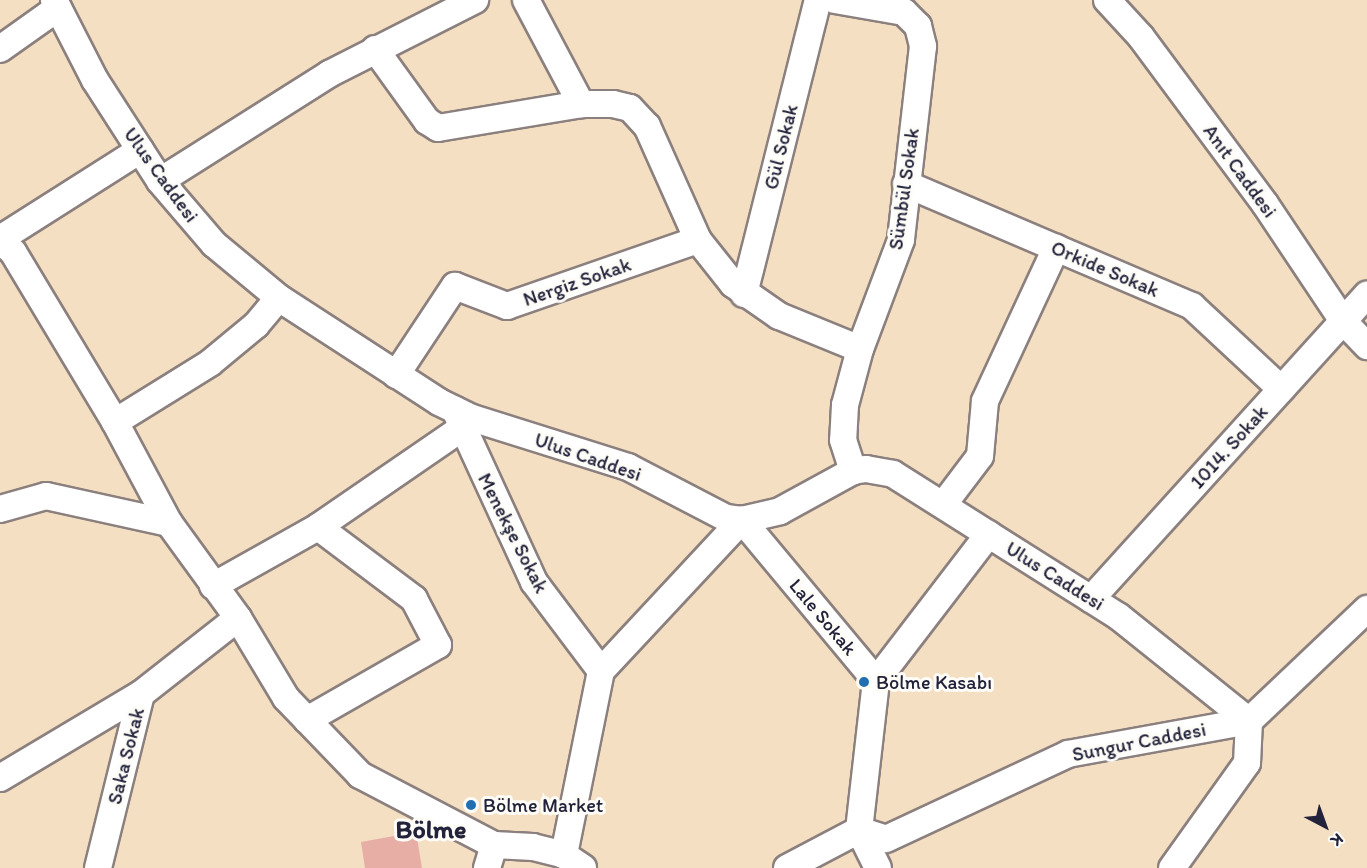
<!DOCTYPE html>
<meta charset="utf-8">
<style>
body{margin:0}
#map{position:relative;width:1367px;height:868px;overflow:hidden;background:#f4dfc2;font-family:Itim,sans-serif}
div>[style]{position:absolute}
.building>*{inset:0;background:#e7aea6}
.roads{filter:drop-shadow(2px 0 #8b807e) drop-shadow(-2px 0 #8b807e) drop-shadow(0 2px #8b807e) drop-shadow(0 -2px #8b807e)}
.minor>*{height:26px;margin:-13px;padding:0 13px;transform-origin:13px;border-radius:13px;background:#fff}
.dots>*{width:16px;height:16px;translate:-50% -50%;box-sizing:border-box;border:3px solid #fdfcf7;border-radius:50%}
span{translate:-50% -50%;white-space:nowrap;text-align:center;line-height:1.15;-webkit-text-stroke:6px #fdfcf7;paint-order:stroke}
.street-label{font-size:20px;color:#22223b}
.poi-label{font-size:20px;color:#22223b}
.left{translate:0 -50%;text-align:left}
.district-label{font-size:26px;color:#22223b;font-weight:700}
.north{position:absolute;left:1295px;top:796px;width:60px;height:60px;-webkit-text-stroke:4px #fdfcf7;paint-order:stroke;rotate:139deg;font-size:16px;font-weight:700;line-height:24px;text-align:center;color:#22223b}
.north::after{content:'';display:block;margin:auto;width:21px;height:27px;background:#22223b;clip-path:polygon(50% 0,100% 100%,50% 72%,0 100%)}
</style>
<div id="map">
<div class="building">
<div style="clip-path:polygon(416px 832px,422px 868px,365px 868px,361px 842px)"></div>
</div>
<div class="roads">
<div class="minor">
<div style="left:54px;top:0;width:90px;rotate:62.9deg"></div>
<div style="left:95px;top:80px;width:120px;rotate:57.2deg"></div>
<div style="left:160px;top:181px;width:83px;rotate:49.4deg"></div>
<div style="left:214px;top:244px;width:85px;rotate:39.7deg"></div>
<div style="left:279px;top:298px;width:191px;rotate:33deg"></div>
<div style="left:439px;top:402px;width:37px;rotate:26deg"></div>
<div style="left:472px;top:418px;width:164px;rotate:17.4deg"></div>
<div style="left:628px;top:467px;width:110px;rotate:27.5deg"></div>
<div style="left:726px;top:518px;width:16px;rotate:7deg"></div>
<div style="left:742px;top:520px;width:39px;rotate:-13deg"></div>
<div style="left:780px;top:511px;width:83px;rotate:-28.7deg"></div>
<div style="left:853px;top:471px;width:13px;rotate:-9deg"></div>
<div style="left:866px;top:469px;width:27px;rotate:10deg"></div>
<div style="left:893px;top:474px;width:266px;rotate:32.3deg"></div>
<div style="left:1118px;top:616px;width:168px;rotate:38.7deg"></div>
<div style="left:1249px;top:721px;width:42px;rotate:92.7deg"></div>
<div style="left:1247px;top:763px;width:129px;rotate:125.5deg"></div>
<div style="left:526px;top:0;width:118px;rotate:62.1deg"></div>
<div style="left:835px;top:0;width:70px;rotate:9.9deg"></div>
<div style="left:904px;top:12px;width:20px;rotate:45deg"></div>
<div style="left:918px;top:26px;width:21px;rotate:76deg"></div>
<div style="left:923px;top:46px;width:195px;rotate:96.5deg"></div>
<div style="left:901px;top:240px;width:116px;rotate:110.6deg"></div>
<div style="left:860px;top:349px;width:58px;rotate:105deg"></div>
<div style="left:845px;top:405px;width:35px;rotate:93deg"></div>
<div style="left:843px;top:440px;width:33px;rotate:72deg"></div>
<div style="left:1107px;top:0;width:50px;rotate:47.4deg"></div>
<div style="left:1141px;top:37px;width:208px;rotate:53.4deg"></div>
<div style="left:1265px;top:204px;width:141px;rotate:56.3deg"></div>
<div style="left:1343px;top:321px;width:35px;rotate:46deg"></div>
<div style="left:0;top:49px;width:71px;rotate:-35.3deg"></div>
<div style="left:375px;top:49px;width:89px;rotate:54.2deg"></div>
<div style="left:427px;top:121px;width:13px;rotate:32deg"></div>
<div style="left:438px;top:128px;width:145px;rotate:-9.5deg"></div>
<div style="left:581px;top:104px;width:32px"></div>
<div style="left:613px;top:104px;width:17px;rotate:13deg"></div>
<div style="left:630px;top:108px;width:25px;rotate:47deg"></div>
<div style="left:647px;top:126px;width:125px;rotate:65.9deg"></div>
<div style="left:698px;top:240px;width:56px;rotate:51.5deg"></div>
<div style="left:733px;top:284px;width:56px;rotate:34.8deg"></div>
<div style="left:779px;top:316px;width:87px;rotate:22.2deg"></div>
<div style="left:160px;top:181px;width:200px;rotate:-32.3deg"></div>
<div style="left:329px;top:74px;width:164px;rotate:-26.9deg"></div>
<div style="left:906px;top:184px;width:311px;rotate:23.1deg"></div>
<div style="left:1192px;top:306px;width:122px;rotate:43deg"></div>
<div style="left:0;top:239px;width:166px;rotate:-32.4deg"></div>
<div style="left:0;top:240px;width:18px;rotate:43deg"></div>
<div style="left:13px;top:252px;width:198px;rotate:59deg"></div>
<div style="left:115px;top:422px;width:115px;rotate:61.9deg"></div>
<div style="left:169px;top:523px;width:117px;rotate:54deg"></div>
<div style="left:238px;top:618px;width:93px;rotate:59deg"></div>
<div style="left:286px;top:698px;width:107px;rotate:46.1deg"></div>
<div style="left:360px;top:775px;width:151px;rotate:27.6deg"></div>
<div style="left:744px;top:294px;width:303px;rotate:-75.9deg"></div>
<div style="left:396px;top:375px;width:107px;rotate:-56.5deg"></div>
<div style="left:455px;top:286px;width:56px;rotate:21deg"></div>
<div style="left:507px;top:306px;width:202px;rotate:-19.1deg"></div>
<div style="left:455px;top:410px;width:189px;rotate:65.3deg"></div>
<div style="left:534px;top:582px;width:111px;rotate:53deg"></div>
<div style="left:601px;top:671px;width:188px;rotate:101.4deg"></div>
<div style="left:115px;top:422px;width:112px;rotate:-31.8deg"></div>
<div style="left:210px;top:363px;width:60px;rotate:-39.6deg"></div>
<div style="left:256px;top:325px;width:35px;rotate:-50deg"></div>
<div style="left:943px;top:505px;width:61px;rotate:-52.9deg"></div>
<div style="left:980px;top:456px;width:55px;rotate:-84.8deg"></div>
<div style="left:985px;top:401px;width:169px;rotate:-65.1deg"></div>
<div style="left:0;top:509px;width:48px;rotate:-15.8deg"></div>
<div style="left:46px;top:496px;width:126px;rotate:12.4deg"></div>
<div style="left:213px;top:586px;width:120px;rotate:-29.3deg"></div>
<div style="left:318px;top:527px;width:175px;rotate:-34.5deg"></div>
<div style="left:1091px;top:599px;width:411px;rotate:-47.8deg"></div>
<div style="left:601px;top:671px;width:207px;rotate:-47deg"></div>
<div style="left:742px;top:520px;width:209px;rotate:50.2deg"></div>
<div style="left:876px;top:681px;width:150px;rotate:96.5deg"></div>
<div style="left:859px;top:830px;width:42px;rotate:63.4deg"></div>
<div style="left:876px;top:681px;width:185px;rotate:-52.5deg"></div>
<div style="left:307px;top:720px;width:151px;rotate:-29.8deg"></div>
<div style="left:438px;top:645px;width:52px;rotate:-117.6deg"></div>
<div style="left:414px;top:599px;width:120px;rotate:-143.1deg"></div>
<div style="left:0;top:778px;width:164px;rotate:-30.8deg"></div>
<div style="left:98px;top:868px;width:179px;rotate:-76.1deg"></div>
<div style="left:141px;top:694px;width:123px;rotate:-38.1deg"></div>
<div style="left:487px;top:868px;width:24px;rotate:-73deg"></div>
<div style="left:494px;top:845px;width:39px;rotate:3deg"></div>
<div style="left:533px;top:847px;width:32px;rotate:14deg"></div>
<div style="left:564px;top:855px;width:23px;rotate:34deg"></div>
<div style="left:787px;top:868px;width:81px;rotate:-27.8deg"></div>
<div style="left:859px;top:830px;width:28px;rotate:18deg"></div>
<div style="left:886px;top:839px;width:201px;rotate:-25deg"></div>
<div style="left:1068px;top:754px;width:184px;rotate:-10.3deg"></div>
<div style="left:1249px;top:721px;width:163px;rotate:-43.5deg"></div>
</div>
</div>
<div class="dots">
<div style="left:864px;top:682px;background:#1f6fb2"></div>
<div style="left:471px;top:805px;background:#1f6fb2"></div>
</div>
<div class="street-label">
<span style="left:781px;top:147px;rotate:-76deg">Gül Sokak</span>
<span style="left:1240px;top:171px;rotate:54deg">Anıt Caddesi</span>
<span style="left:161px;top:175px;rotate:54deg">Ulus Caddesi</span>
<span style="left:904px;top:189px;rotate:-82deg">Sümbül Sokak</span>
<span style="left:1105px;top:269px;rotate:23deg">Orkide Sokak</span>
<span style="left:577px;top:282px;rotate:-19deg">Nergiz Sokak</span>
<span style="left:1229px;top:447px;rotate:-48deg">1014. Sokak</span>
<span style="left:588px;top:457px;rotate:19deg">Ulus Caddesi</span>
<span style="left:513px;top:533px;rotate:63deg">Menekşe Sokak</span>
<span style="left:1055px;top:576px;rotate:32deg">Ulus Caddesi</span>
<span style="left:823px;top:617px;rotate:50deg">Lale Sokak</span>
<span style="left:1139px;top:742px;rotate:-11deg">Sungur Caddesi</span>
<span style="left:126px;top:756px;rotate:-76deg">Saka Sokak</span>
</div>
<div class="poi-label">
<span class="left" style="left:876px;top:682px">Bölme Kasabı</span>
<span class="left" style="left:483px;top:805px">Bölme Market</span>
</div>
<div class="district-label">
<span style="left:431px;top:830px">Bölme</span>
</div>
<div class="north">K</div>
</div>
